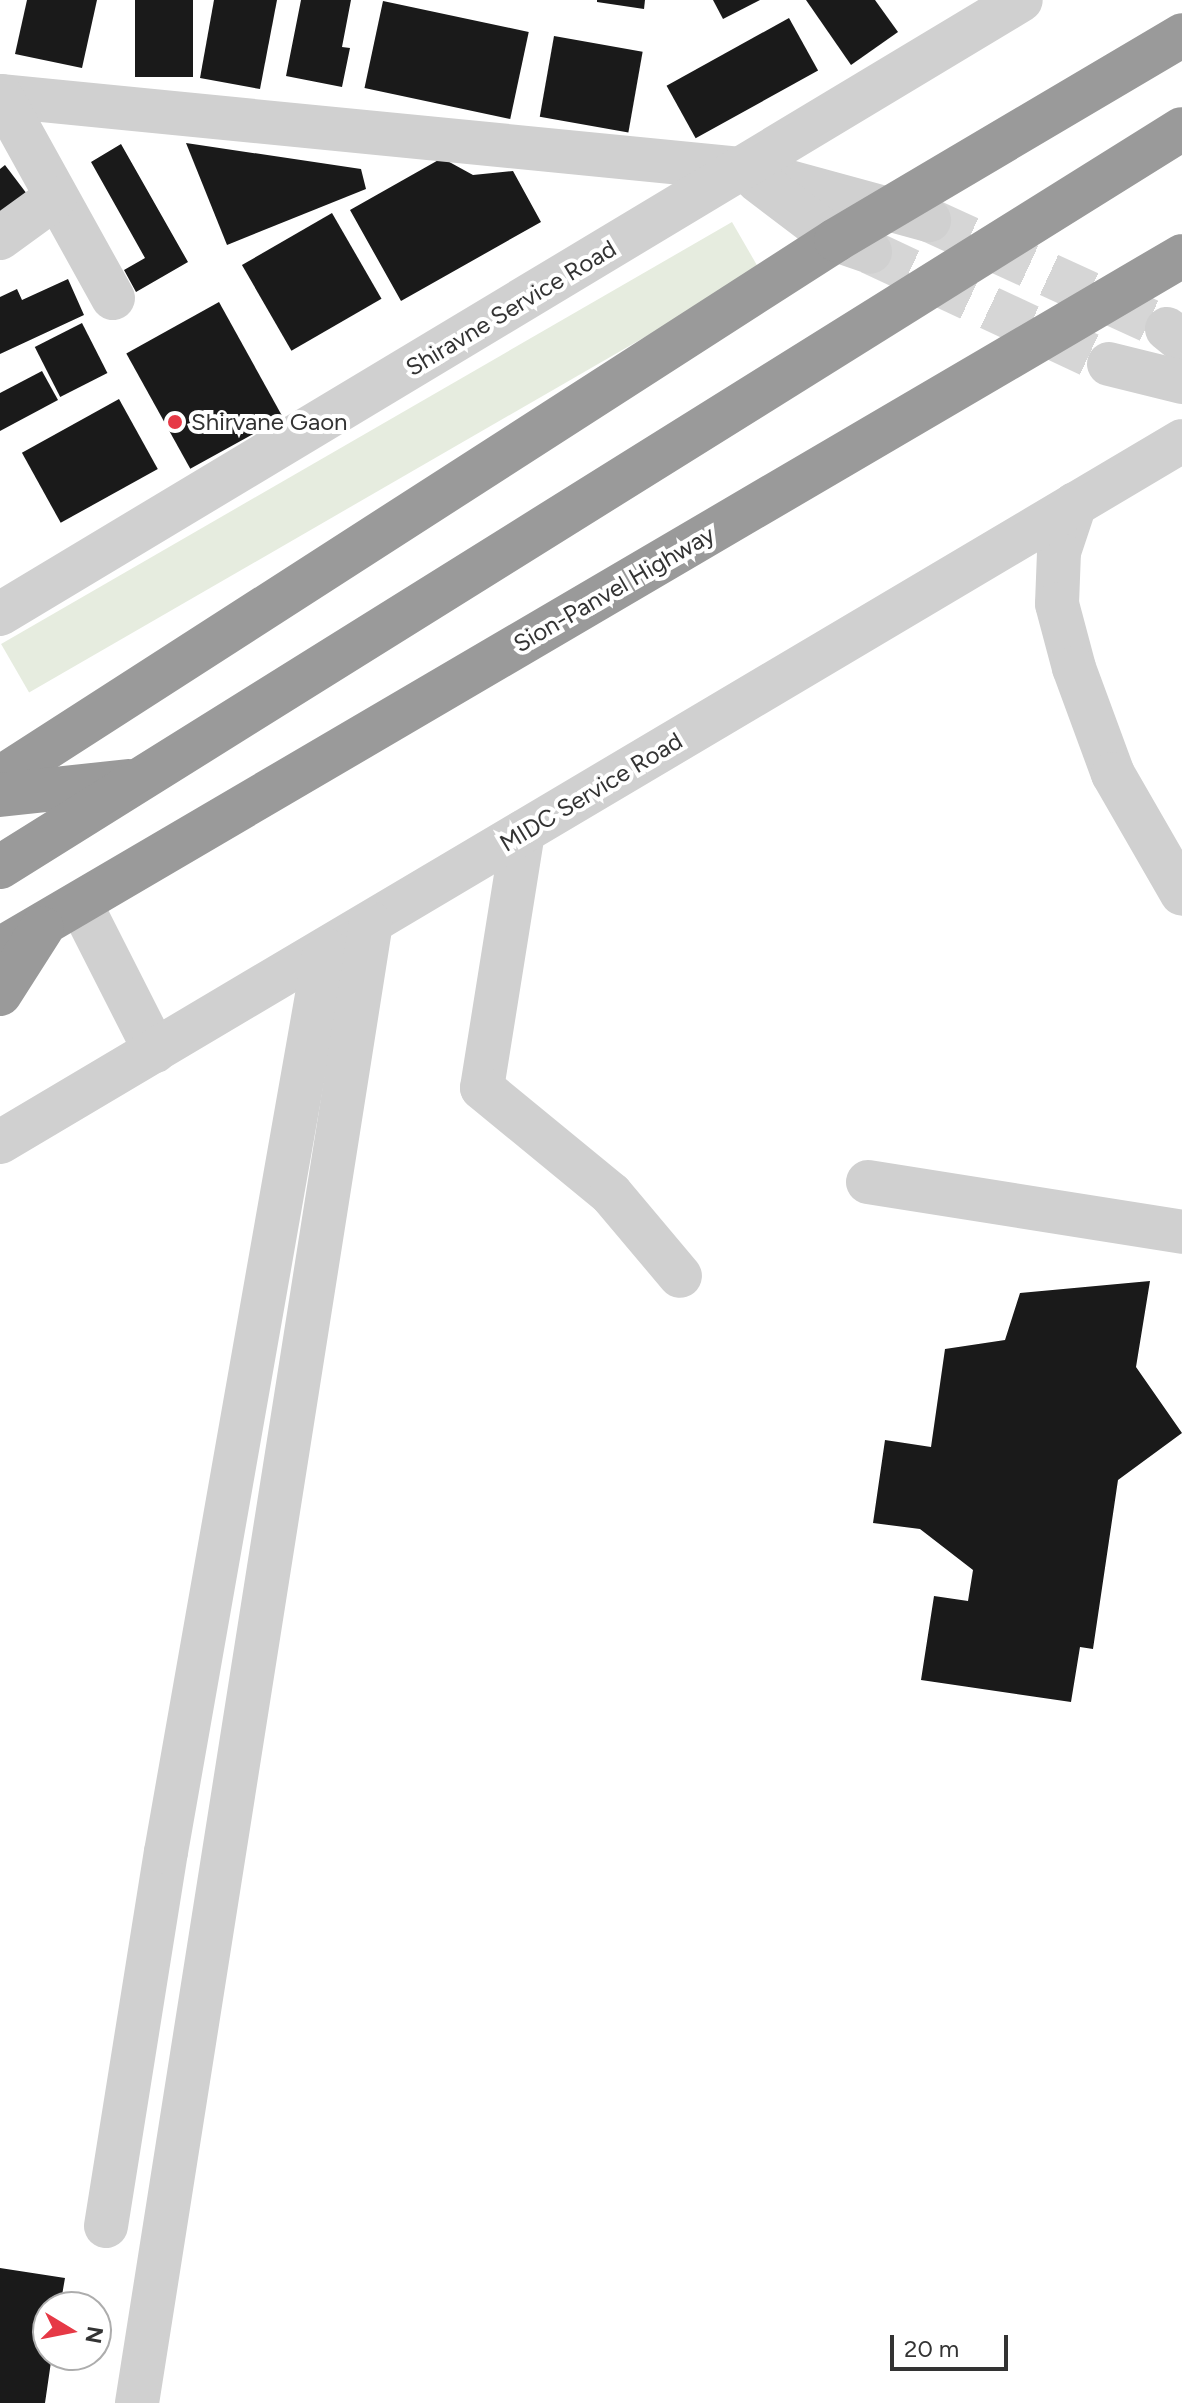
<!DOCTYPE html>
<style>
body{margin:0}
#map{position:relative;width:1182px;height:2403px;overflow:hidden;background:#fff;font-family:Figtree,sans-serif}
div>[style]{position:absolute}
.green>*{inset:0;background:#e6ecdf;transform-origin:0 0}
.building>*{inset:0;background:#1a1a1a;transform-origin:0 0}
.minor-tunnel>*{height:44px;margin-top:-22px;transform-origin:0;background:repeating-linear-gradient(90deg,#d6d6d6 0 44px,transparent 0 66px)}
.minor>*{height:44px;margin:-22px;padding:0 22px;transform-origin:22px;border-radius:22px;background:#d0d0d0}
.highway>*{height:44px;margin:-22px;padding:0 22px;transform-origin:22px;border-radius:22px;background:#9a9a9a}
.dots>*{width:22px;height:22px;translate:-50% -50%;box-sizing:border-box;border:4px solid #fff;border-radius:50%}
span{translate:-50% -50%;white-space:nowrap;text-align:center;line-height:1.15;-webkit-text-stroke:8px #fff;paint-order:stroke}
.street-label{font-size:24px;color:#333}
.poi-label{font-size:24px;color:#333}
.left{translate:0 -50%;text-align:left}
.north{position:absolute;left:32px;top:2291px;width:80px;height:80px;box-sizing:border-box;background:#fff;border:2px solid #adadad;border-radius:50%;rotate:100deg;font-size:22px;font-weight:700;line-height:32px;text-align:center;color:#333}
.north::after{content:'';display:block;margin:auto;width:28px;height:36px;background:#e63946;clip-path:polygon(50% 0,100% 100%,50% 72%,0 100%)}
.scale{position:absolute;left:890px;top:2335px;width:118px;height:36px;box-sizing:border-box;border:4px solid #333;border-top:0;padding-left:10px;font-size:24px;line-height:28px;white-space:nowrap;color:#333;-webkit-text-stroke:6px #fff;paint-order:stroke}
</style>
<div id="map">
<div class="green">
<div style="left:732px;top:222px;width:56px;height:844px;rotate:60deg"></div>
</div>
<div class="building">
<div style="clip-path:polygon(27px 0,97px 0,82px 68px,15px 54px)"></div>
<div style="left:135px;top:0;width:58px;height:77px"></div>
<div style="clip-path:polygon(214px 0,277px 0,260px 89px,200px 78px)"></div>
<div style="clip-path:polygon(301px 0,351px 0,342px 47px,350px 48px,342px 87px,286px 76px)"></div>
<div style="clip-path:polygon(597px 0,645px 0,644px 9px,597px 2px)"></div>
<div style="clip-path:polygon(713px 0,760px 0,723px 19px)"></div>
<div style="clip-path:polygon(806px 0,875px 0,898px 32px,851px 65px)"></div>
<div style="left:383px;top:1px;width:149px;height:89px;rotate:12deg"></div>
<div style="left:789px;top:18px;width:60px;height:140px;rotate:61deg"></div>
<div style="left:554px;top:36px;width:90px;height:82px;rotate:10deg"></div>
<div style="clip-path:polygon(186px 143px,361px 169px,366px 189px,227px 245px)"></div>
<div style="clip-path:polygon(121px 144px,188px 262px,136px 292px,124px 270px,145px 258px,91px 162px)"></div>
<div style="clip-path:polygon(442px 158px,473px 175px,513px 171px,541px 222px,401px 301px,350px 210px)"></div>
<div style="clip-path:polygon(5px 165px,30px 198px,0 221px,0 169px)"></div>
<div style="left:332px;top:213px;width:99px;height:104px;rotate:60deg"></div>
<div style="clip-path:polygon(68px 279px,84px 315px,0 354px,0 297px,17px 289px,22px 300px)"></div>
<div style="left:219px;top:302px;width:132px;height:106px;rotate:61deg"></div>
<div style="left:82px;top:323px;width:56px;height:53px;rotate:63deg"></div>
<div style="clip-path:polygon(42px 371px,58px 400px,0 431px,0 393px)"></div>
<div style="left:119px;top:399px;width:80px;height:111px;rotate:61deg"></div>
<div style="clip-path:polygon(1150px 1281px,1136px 1367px,1182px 1433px,1118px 1480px,1093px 1649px,1080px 1647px,1071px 1702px,921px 1680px,934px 1596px,968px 1601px,973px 1570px,920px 1529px,873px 1523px,885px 1440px,931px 1447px,945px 1349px,1005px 1340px,1020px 1293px)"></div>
<div style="clip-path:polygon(0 2268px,65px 2278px,60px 2307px,48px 2307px,48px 2355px,52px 2355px,45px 2403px,0 2403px)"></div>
</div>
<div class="minor-tunnel">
<div style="left:929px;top:220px;width:262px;rotate:24.6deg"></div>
<div style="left:870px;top:252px;width:264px;rotate:25.1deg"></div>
</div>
<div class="minor">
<div style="left:0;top:96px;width:746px;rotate:5.62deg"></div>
<div style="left:742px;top:169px;width:194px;rotate:15.3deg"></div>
<div style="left:1px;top:96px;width:231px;rotate:61deg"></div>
<div style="left:757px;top:180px;width:99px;rotate:37.2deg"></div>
<div style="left:836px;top:240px;width:36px;rotate:19deg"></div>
<div style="left:0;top:238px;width:68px;rotate:-36deg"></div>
<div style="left:1167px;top:329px;width:19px;rotate:39deg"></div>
<div style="left:1109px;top:364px;width:75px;rotate:13.9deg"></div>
<div style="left:1075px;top:504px;width:51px;rotate:108.4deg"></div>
<div style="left:1059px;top:552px;width:52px;rotate:92.2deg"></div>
<div style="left:1057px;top:604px;width:66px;rotate:75.1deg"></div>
<div style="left:1074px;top:668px;width:113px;rotate:69.8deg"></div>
<div style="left:1113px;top:774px;width:138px;rotate:60.1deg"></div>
<div style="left:0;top:614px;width:1191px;rotate:-31.02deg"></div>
<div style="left:523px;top:832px;width:259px;rotate:99.1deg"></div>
<div style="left:482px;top:1088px;width:167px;rotate:39.4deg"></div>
<div style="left:611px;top:1194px;width:107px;rotate:49.9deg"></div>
<div style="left:80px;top:903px;width:166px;rotate:63.1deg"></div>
<div style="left:0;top:1142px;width:1374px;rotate:-30.67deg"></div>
<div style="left:868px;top:1182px;width:318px;rotate:9deg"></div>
<div style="left:106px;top:2226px;width:379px;rotate:-80.9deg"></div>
<div style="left:166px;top:1852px;width:916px;rotate:-80deg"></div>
<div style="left:137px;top:2403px;width:1498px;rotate:-81.02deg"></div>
</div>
<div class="highway">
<div style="left:0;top:778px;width:994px;rotate:-32.76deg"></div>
<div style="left:836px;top:240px;width:402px;rotate:-30.6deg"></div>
<div style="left:0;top:795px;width:129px;rotate:-6.2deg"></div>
<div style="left:0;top:867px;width:1393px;rotate:-31.98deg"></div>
<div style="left:0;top:949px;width:1370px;rotate:-30.38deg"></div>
<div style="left:0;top:994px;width:78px;rotate:-57.5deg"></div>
</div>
<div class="dots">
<div style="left:175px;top:422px;background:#e63946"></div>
</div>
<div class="street-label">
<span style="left:511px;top:308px;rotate:-31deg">Shiravne Service Road</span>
<span style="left:614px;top:589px;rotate:-30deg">Sion-Panvel Highway</span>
<span style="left:591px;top:792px;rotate:-31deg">MIDC Service Road</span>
</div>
<div class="poi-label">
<span class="left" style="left:191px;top:422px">Shirvane Gaon</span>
</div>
<div class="north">N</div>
<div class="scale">20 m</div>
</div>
